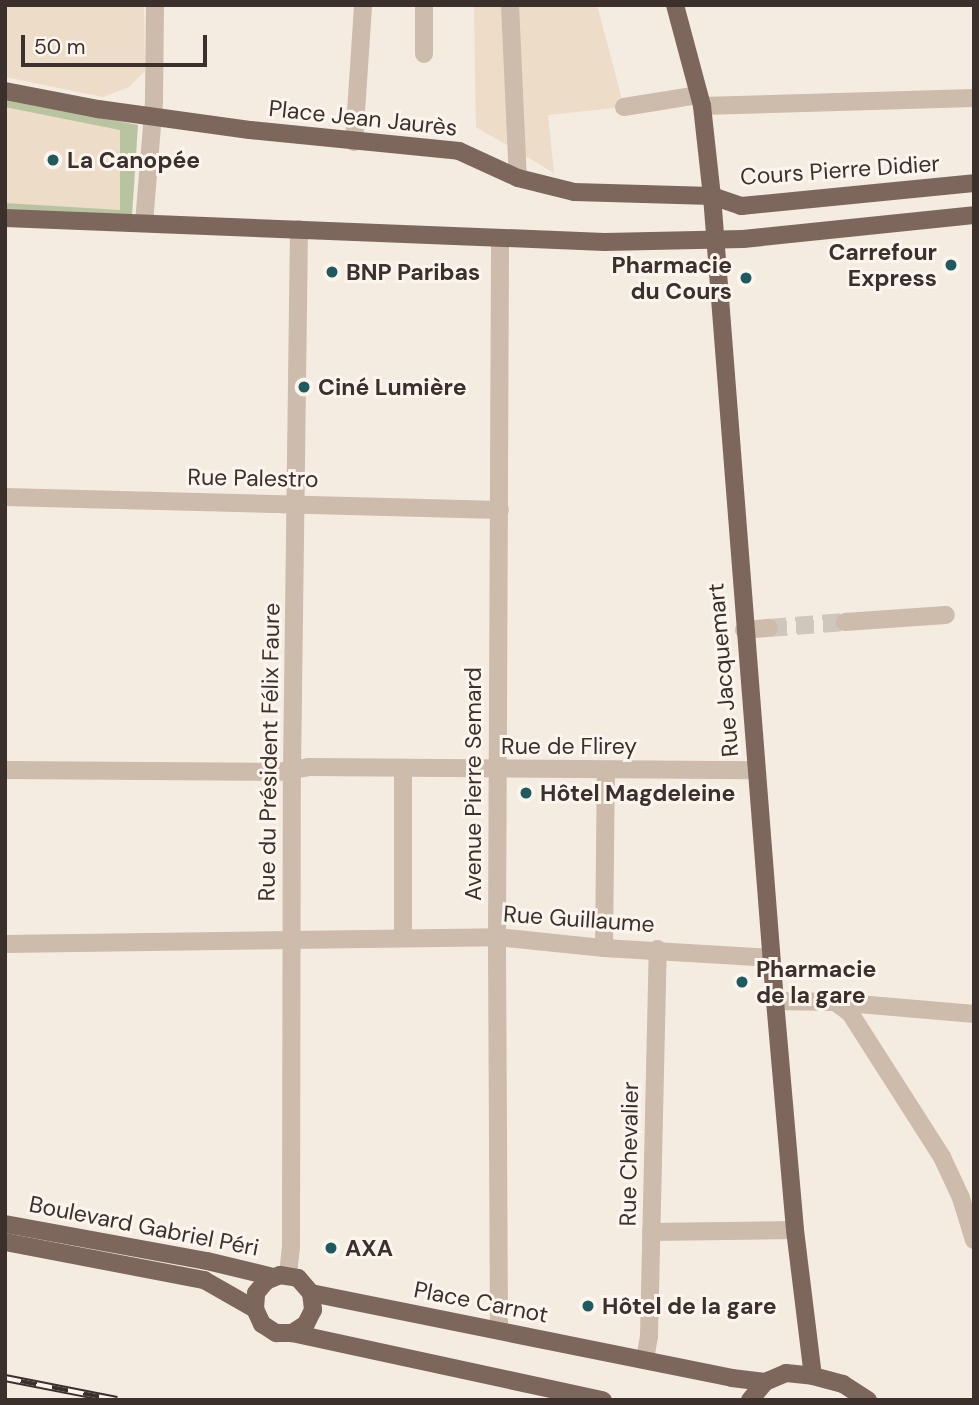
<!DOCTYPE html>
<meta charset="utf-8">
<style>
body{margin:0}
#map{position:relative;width:979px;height:1405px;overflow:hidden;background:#f4ebe1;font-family:"DM Sans",sans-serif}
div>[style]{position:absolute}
.green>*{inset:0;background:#b8c4a0}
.plaza>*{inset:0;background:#ecdcc8}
.minor-tunnel>*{height:18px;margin-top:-9px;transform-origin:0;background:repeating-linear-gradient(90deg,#cfc6bd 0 18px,transparent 0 27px)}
.minor>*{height:18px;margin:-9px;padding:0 9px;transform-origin:9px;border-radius:9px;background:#cdbbac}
.major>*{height:18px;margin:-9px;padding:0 9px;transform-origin:9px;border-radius:9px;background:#7d675c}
.rail>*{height:8px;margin-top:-4px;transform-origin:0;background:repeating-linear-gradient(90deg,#fbf5ee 0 16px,#3b302b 0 32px);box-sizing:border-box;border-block:2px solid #3b302b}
.dots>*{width:19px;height:19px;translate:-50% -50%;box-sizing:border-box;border:4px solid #fbf5ee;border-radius:50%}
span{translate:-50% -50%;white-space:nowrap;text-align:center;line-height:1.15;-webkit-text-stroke:6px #fbf5ee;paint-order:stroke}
.street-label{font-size:23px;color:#3b302b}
.poi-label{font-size:23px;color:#3b302b;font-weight:700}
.left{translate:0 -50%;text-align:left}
.right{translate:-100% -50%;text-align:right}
.frame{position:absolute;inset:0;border:7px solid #3b302b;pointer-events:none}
.scale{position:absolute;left:21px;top:35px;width:186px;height:32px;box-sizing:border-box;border:4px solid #3b302b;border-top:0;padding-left:9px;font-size:21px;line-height:24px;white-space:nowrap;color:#3b302b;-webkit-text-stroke:5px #fbf5ee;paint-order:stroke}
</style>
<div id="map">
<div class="green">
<div style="clip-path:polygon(5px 99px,138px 125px,132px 216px,5px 211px)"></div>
</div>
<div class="plaza">
<div style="clip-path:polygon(5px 5px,144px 5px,145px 71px,129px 87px,103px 97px,5px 77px)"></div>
<div style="clip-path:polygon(474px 5px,597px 5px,624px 107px,548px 115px,554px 173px,476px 127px)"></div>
<div style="clip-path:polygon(5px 107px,120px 130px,120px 210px,5px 203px)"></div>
</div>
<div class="minor-tunnel">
<div style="left:769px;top:628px;width:76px;rotate:-4.5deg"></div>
</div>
<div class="minor">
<div style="left:510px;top:5px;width:173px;rotate:87.4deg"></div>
<div style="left:424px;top:54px;width:49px;rotate:-90deg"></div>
<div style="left:702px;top:106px;width:272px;rotate:-1.7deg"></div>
<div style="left:624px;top:107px;width:76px;rotate:-9.1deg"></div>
<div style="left:354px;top:142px;width:137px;rotate:-86.2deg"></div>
<div style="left:144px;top:223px;width:122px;rotate:-85.3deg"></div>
<div style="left:154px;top:101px;width:96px;rotate:-89.4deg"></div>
<div style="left:5px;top:497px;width:495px;rotate:1.5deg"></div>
<div style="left:845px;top:622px;width:101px;rotate:-4deg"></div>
<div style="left:744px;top:630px;width:25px;rotate:-5deg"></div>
<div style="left:403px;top:768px;width:170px;rotate:90deg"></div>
<div style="left:5px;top:770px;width:273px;rotate:0.4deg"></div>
<div style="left:278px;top:772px;width:30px;rotate:-9deg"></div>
<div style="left:308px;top:767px;width:448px;rotate:0.4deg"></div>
<div style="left:5px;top:944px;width:492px;rotate:-0.8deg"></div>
<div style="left:497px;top:937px;width:108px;rotate:5.9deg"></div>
<div style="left:604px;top:948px;width:167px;rotate:3.4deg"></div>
<div style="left:604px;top:948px;width:178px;rotate:-89.4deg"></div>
<div style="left:775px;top:1001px;width:60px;rotate:1deg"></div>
<div style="left:835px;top:1002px;width:19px;rotate:36deg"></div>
<div style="left:850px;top:1013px;width:171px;rotate:57.4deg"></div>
<div style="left:942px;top:1157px;width:45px;rotate:65.1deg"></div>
<div style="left:961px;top:1198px;width:44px;rotate:72.8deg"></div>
<div style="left:835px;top:1002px;width:140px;rotate:4.9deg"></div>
<div style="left:651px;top:1232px;width:144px;rotate:-0.8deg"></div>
<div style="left:288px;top:1275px;width:28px;rotate:-84deg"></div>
<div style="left:291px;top:1247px;width:477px;rotate:-89.9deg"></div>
<div style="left:292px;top:770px;width:541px;rotate:-89.26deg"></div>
<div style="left:499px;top:1330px;width:393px;rotate:-90.3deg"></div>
<div style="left:497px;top:937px;width:699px;rotate:-89.75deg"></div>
<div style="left:645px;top:1359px;width:23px;rotate:-80deg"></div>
<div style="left:649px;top:1336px;width:387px;rotate:-88.7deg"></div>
</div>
<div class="major">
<div style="left:675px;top:5px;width:105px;rotate:75deg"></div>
<div style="left:702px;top:106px;width:91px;rotate:83.7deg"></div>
<div style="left:712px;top:196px;width:807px;rotate:85.53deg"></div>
<div style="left:775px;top:1001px;width:230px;rotate:85deg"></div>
<div style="left:795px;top:1230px;width:147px;rotate:83deg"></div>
<div style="left:5px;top:91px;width:95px;rotate:11deg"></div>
<div style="left:98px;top:109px;width:153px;rotate:7.9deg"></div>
<div style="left:250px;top:130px;width:210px;rotate:5.7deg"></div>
<div style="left:459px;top:151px;width:65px;rotate:24.6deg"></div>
<div style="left:518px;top:178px;width:58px;rotate:14deg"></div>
<div style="left:574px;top:192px;width:138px;rotate:1.7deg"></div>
<div style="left:712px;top:196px;width:31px;rotate:19deg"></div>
<div style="left:741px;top:206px;width:234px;rotate:-5.6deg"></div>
<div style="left:5px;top:218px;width:600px;rotate:2.29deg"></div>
<div style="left:605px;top:242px;width:138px;rotate:-1.2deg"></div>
<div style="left:743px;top:239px;width:232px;rotate:-5.9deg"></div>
<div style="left:5px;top:1224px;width:205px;rotate:10.4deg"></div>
<div style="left:207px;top:1261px;width:68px;rotate:13.6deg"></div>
<div style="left:5px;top:1242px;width:203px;rotate:10.8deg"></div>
<div style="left:204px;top:1280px;width:59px;rotate:29.6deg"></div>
<div style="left:255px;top:1309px;width:17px;rotate:65deg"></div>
<div style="left:262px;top:1324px;width:17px;rotate:33deg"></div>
<div style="left:276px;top:1333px;width:16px"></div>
<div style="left:292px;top:1333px;width:318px;rotate:12.2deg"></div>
<div style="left:311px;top:1293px;width:429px;rotate:11.4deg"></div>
<div style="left:732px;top:1378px;width:33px;rotate:7deg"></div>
<div style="left:765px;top:1382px;width:23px;rotate:-23deg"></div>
<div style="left:786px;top:1373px;width:27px;rotate:6deg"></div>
<div style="left:813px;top:1376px;width:31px;rotate:15deg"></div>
<div style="left:843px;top:1384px;width:30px;rotate:33deg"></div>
<div style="left:255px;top:1309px;width:16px;rotate:-86deg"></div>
<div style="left:256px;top:1293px;width:16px;rotate:-50deg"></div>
<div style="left:266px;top:1281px;width:15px;rotate:-23deg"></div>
<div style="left:280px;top:1275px;width:18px;rotate:9deg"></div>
<div style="left:298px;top:1278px;width:20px;rotate:49deg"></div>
<div style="left:311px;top:1293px;width:17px;rotate:83deg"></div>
<div style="left:313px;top:1310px;width:16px;rotate:117deg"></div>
<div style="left:306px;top:1324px;width:17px;rotate:147deg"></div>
<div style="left:750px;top:1400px;width:23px;rotate:-50deg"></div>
</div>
<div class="rail">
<div style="left:5px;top:1378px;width:114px;rotate:11.1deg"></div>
</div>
<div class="dots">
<div style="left:53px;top:160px;background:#1f5a5e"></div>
<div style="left:951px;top:265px;background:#1f5a5e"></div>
<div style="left:332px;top:272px;background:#1f5a5e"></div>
<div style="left:746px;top:278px;background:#1f5a5e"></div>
<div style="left:304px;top:387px;background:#1f5a5e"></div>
<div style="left:526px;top:793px;background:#1f5a5e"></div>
<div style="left:742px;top:982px;background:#1f5a5e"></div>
<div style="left:331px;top:1248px;background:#1f5a5e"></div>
<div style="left:588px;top:1306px;background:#1f5a5e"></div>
</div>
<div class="street-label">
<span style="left:363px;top:118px;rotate:6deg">Place Jean Jaurès</span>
<span style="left:840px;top:170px;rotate:-4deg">Cours Pierre Didier</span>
<span style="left:253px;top:478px;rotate:1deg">Rue Palestro</span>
<span style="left:723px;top:670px;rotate:-95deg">Rue Jacquemart</span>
<span style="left:569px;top:746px">Rue de Flirey</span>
<span style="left:269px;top:752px;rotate:-89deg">Rue du Président Félix Faure</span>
<span style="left:473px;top:784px;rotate:-90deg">Avenue Pierre Semard</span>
<span style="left:579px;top:919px;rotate:4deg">Rue Guillaume</span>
<span style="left:629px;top:1154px;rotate:-89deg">Rue Chevalier</span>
<span style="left:144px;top:1226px;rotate:11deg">Boulevard Gabriel Péri</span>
<span style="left:481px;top:1302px;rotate:11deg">Place Carnot</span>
</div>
<div class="poi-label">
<span class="left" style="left:67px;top:160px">La Canopée</span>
<span class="right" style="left:937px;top:265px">Carrefour<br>Express</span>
<span class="right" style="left:732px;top:278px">Pharmacie<br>du Cours</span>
<span class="left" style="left:346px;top:272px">BNP Paribas</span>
<span class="left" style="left:318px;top:387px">Ciné Lumière</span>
<span class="left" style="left:540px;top:793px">Hôtel Magdeleine</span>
<span class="left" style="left:756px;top:982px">Pharmacie<br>de la gare</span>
<span class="left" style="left:345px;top:1248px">AXA</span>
<span class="left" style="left:602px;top:1306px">Hôtel de la gare</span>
</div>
<div class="frame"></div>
<div class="scale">50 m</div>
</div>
